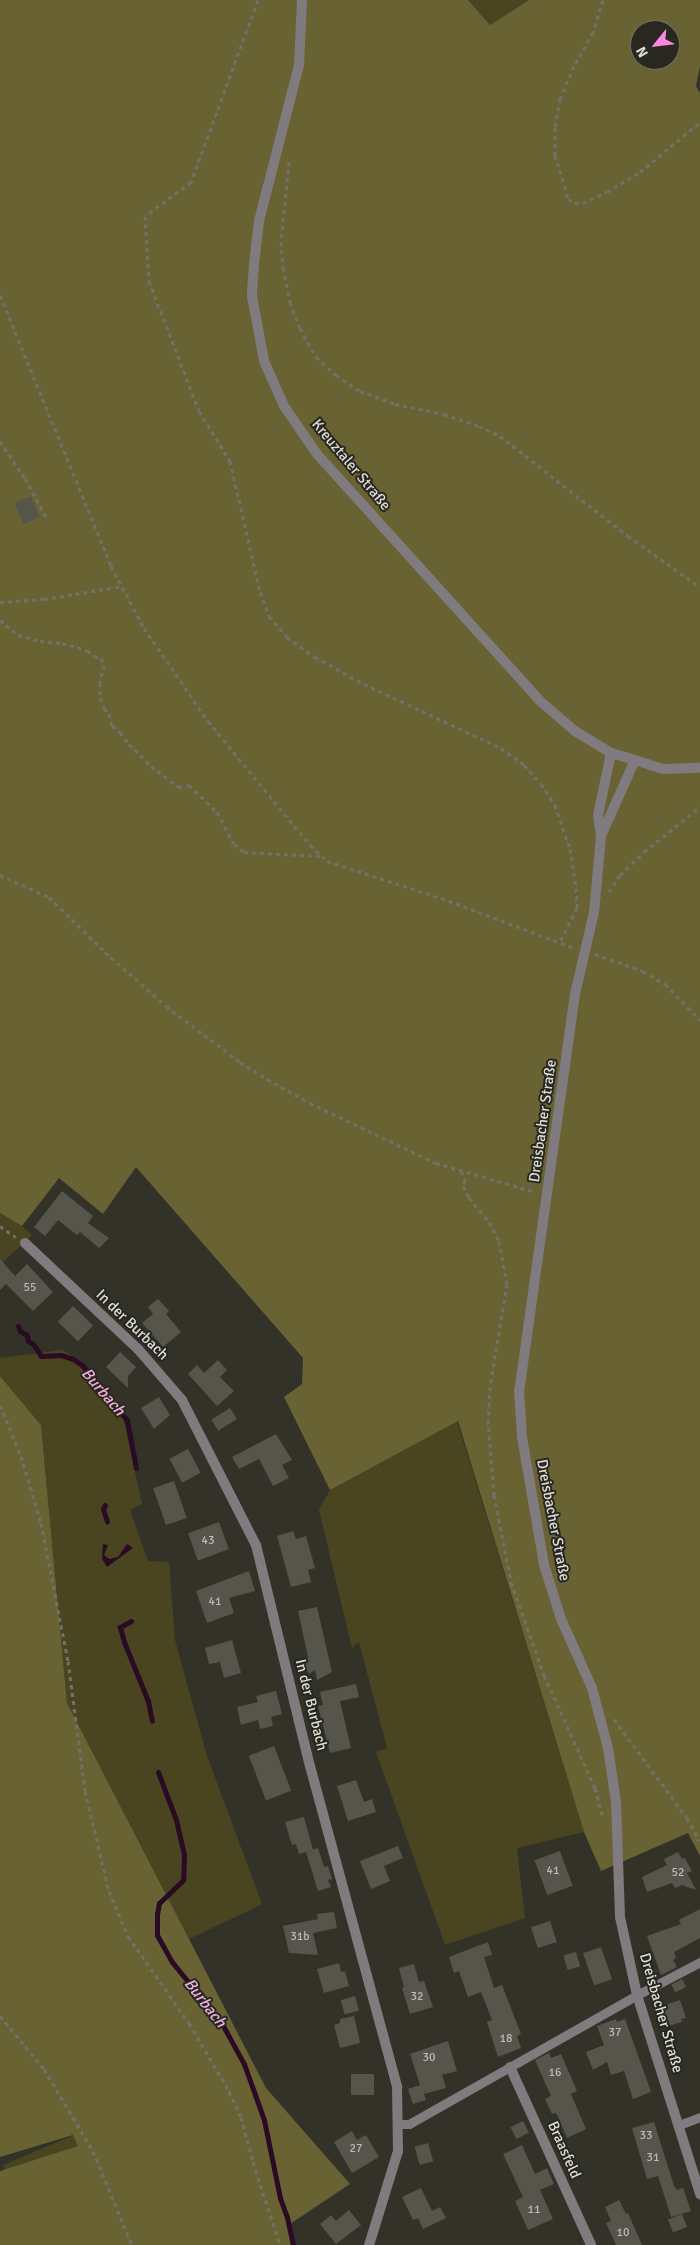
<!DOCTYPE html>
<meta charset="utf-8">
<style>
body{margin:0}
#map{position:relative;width:700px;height:2245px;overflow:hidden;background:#333229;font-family:Signika,sans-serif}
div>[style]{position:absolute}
.green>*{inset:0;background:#4a4521;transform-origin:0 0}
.forest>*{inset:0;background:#696233}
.water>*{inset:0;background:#2b0a24}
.stream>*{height:5px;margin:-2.5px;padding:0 2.5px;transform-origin:2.5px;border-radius:2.5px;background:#2b0a24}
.building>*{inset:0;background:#56554c;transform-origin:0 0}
.path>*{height:3px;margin-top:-1.5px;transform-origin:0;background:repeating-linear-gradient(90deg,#727169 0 4px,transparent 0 8px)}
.service>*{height:9px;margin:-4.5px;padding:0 4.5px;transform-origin:4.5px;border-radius:4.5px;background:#7f7b7e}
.minor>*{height:10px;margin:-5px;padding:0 5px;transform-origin:5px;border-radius:5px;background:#7f7b7e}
.tertiary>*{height:10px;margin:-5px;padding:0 5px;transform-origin:5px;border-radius:5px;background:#7f7b7e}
span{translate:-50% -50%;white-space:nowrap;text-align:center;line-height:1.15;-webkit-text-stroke:4px #292820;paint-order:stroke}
.number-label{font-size:12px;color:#bcbcb5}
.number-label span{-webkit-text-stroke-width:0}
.street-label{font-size:15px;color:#deded8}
.water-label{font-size:16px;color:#f2b0df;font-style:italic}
.north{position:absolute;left:630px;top:20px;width:50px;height:50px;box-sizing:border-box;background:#292820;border:1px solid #71716a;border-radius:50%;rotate:241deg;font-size:14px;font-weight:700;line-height:20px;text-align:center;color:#deded8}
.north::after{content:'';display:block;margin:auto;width:18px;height:22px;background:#fe86e1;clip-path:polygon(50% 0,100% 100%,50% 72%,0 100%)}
</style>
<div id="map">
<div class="green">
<div style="clip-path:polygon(468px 0,529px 0,490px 25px)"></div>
<div style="clip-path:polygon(0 1213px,22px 1226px,32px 1235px,0 1265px)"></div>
<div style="clip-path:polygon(63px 1350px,85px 1366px,122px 1413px,142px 1504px,130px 1510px,148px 1561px,169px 1562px,175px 1640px,207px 1756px,262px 1904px,189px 1939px,67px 1703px,41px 1425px,0 1376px,0 1358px)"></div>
<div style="clip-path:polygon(457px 1421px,584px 1832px,517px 1848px,525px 1918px,445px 1945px,376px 1752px,387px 1748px,359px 1642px,352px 1648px,319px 1510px,330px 1490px)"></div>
<div style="left:74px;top:2135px;width:13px;height:77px;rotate:67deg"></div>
</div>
<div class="forest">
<div style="clip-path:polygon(evenodd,0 0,468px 0,490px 25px,529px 0,700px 0,700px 66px,696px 86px,700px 93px,700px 1856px,688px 1833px,601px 1871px,584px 1832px,458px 1421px,330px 1490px,284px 1397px,302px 1384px,303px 1358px,136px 1167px,103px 1214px,59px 1178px,22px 1226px,0 1213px,0 0,640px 30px,670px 30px,670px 60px,640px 60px,640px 30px)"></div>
<div style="clip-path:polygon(0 1376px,41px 1425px,67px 1703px,266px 2088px,350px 2184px,287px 2226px,293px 2245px,0 2245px,0 2171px,78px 2146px,73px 2135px,0 2157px)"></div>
</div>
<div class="water">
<div style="clip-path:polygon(103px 1544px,108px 1545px,104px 1555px,109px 1559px,118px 1557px,127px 1544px,133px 1548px,107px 1567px,102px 1559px)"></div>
</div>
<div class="stream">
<div style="left:18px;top:1326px;width:5px;rotate:68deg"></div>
<div style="left:20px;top:1331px;width:8px;rotate:30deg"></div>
<div style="left:27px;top:1335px;width:6px;rotate:81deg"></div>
<div style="left:28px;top:1341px;width:6px;rotate:31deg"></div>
<div style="left:33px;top:1344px;width:14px;rotate:56deg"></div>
<div style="left:41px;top:1356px;width:20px;rotate:-3deg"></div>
<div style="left:61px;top:1355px;width:13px;rotate:18deg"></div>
<div style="left:73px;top:1359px;width:12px;rotate:35deg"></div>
<div style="left:83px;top:1366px;width:28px;rotate:55deg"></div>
<div style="left:99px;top:1389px;width:42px;rotate:47.9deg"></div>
<div style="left:127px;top:1420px;width:49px;rotate:79.4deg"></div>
<div style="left:105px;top:1505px;width:4px;rotate:117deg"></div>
<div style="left:103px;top:1509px;width:13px;rotate:72deg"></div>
<div style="left:131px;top:1621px;width:13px;rotate:151deg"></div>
<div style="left:120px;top:1627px;width:16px;rotate:75deg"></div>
<div style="left:124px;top:1642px;width:64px;rotate:67.9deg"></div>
<div style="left:148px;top:1701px;width:20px;rotate:79deg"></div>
<div style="left:158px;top:1772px;width:51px;rotate:69.4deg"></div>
<div style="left:176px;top:1820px;width:36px;rotate:77deg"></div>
<div style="left:184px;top:1855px;width:25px;rotate:92deg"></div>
<div style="left:183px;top:1880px;width:33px;rotate:136deg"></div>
<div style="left:159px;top:1903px;width:11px;rotate:100deg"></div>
<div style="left:157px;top:1914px;width:21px;rotate:90deg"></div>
<div style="left:157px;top:1935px;width:31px;rotate:61deg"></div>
<div style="left:172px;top:1962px;width:77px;rotate:50.8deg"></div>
<div style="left:221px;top:2022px;width:48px;rotate:61.3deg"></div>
<div style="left:244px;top:2064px;width:59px;rotate:70.3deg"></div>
<div style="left:264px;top:2120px;width:80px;rotate:78.4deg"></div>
<div style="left:280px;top:2198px;width:20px;rotate:70deg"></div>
<div style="left:287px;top:2217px;width:29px;rotate:78deg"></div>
</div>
<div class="building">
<div style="left:31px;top:496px;width:23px;height:18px;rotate:67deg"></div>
<div style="clip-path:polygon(62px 1191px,93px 1216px,88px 1223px,109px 1238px,99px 1248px,80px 1232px,77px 1235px,58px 1220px,45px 1236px,34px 1227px)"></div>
<div style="clip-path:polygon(0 1259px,15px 1276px,27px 1264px,53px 1292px,33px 1311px,6px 1284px,0 1290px)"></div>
<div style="clip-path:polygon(158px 1299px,169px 1311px,166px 1314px,181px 1332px,163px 1347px,142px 1323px,153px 1314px,148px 1307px)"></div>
<div style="left:73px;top:1306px;width:28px;height:22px;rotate:44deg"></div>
<div style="clip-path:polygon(120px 1352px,136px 1367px,128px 1376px,128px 1388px,106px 1367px)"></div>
<div style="clip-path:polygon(218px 1360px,227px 1370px,220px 1377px,234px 1391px,217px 1406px,188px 1374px,197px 1365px,204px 1373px)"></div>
<div style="clip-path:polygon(159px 1397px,170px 1415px,154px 1429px,141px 1408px)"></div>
<div style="left:230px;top:1408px;width:13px;height:22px;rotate:58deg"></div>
<div style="clip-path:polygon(276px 1434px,292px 1460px,282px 1465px,289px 1478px,273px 1486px,259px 1459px,239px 1469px,232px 1457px)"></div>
<div style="left:188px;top:1449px;width:27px;height:21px;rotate:62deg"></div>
<div style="left:174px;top:1481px;width:39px;height:22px;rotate:71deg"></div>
<div style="left:219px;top:1522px;width:29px;height:33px;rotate:70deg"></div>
<div style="clip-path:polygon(293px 1531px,296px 1539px,306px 1536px,315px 1568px,308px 1570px,311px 1582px,291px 1587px,277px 1536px)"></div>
<div style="clip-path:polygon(249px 1571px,255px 1591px,229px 1598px,234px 1613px,207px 1623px,196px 1591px)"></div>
<div style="clip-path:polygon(317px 1607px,332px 1672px,317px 1680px,315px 1670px,309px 1674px,301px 1661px,308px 1657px,298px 1611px)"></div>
<div style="clip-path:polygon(232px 1640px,241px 1673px,224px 1678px,220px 1662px,209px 1664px,205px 1648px)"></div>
<div style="clip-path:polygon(356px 1684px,359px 1697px,340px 1701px,351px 1748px,330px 1753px,318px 1706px,323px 1705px,320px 1692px)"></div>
<div style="clip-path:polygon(276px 1691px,282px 1714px,271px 1717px,273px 1726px,260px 1729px,258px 1720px,241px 1725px,237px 1707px,258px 1702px,256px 1696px)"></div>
<div style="left:274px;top:1746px;width:48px;height:27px;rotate:69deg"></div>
<div style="clip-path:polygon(356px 1780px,364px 1802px,372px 1799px,376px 1812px,348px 1821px,337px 1786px)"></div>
<div style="clip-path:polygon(304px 1817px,313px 1850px,299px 1854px,296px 1844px,292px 1845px,285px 1822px)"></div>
<div style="clip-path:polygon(398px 1846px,403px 1858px,384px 1866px,390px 1881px,371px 1889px,360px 1861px)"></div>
<div style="clip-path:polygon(318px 1848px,324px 1867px,328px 1866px,332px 1879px,328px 1880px,331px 1887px,318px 1891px,306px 1852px)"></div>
<div style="left:560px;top:1851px;width:37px;height:27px;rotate:70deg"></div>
<div style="clip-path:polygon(678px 1852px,682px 1859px,685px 1858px,692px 1871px,687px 1873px,696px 1890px,682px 1885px,675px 1888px,672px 1883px,647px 1892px,642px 1877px,667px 1865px,664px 1859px)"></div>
<div style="clip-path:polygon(700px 1909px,700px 1938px,674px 1952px,676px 1958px,673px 1960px,677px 1967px,661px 1975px,647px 1936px,681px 1924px,679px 1920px)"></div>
<div style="clip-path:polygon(334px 1912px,337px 1928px,313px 1933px,318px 1955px,289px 1953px,283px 1926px,318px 1919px,317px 1914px)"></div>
<div style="left:550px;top:1921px;width:22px;height:20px;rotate:72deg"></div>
<div style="clip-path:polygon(488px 1942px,492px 1955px,484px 1957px,494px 1988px,502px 1985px,521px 2034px,517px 2036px,521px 2048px,498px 2057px,487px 2022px,492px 2020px,481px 1992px,468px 1997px,459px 1971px,454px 1973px,449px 1957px)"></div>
<div style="left:601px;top:1947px;width:34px;height:19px;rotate:71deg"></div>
<div style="left:576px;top:1952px;width:15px;height:13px;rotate:74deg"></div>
<div style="clip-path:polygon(339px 1963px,341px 1972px,345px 1971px,349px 1986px,324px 1993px,317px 1969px)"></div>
<div style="clip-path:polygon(414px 1964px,419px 1982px,424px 1981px,433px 2007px,410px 2014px,402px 1988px,404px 1987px,399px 1968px)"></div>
<div style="left:682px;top:1979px;width:9px;height:12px;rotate:63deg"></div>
<div style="left:355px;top:1996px;width:15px;height:15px;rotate:74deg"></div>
<div style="clip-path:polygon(680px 2000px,686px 2018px,681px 2019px,682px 2022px,668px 2026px,662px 2006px)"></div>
<div style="clip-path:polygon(354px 2016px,360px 2043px,340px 2048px,334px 2025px,340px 2023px,340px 2019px)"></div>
<div style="clip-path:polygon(616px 2019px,617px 2022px,625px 2019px,651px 2092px,633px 2099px,624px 2071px,611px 2075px,607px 2062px,593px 2070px,586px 2052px,604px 2045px,597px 2026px)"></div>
<div style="clip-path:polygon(448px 2041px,457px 2071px,442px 2075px,446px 2088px,424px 2094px,426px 2100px,413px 2104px,408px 2089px,420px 2085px,410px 2054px)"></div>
<div style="clip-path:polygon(549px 2053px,551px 2058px,561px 2054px,577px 2091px,571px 2094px,586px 2129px,567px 2138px,556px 2113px,552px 2114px,545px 2099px,551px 2096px,535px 2060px)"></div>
<div style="left:351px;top:2074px;width:23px;height:21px"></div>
<div style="left:523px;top:2121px;width:13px;height:14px;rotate:63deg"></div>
<div style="clip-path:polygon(654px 2122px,674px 2186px,677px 2190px,683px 2188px,691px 2211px,671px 2217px,658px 2176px,647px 2179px,632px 2128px)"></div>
<div style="clip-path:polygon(352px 2131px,357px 2140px,366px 2135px,379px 2157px,352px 2173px,334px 2142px)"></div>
<div style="left:428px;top:2143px;width:19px;height:14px;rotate:74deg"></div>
<div style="clip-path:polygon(522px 2145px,535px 2174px,547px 2168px,554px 2184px,540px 2190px,553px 2219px,528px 2230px,515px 2201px,523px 2197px,503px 2154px)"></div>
<div style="clip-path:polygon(421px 2188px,432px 2211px,440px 2207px,446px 2218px,423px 2229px,418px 2218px,413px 2220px,402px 2197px)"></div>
<div style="clip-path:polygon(619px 2200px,626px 2214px,628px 2213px,642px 2245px,616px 2245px,606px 2223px,611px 2221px,605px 2207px)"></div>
<div style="clip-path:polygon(349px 2210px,361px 2225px,336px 2244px,320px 2224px,331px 2215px,336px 2221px)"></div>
<div style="left:682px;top:2214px;width:14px;height:15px;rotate:69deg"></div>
</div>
<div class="path">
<div style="left:258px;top:0;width:194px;rotate:110.2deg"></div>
<div style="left:191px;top:182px;width:57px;rotate:143.5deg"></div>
<div style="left:145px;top:216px;width:65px;rotate:86.5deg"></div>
<div style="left:149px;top:281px;width:139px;rotate:69deg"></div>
<div style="left:199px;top:411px;width:59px;rotate:58.2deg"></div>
<div style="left:230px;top:461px;width:134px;rotate:77.1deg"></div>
<div style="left:260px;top:592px;width:26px;rotate:69deg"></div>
<div style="left:269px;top:616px;width:28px;rotate:49deg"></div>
<div style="left:287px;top:637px;width:34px;rotate:36deg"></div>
<div style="left:315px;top:657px;width:56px;rotate:28.9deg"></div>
<div style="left:364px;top:684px;width:151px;rotate:25deg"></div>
<div style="left:501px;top:748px;width:29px;rotate:36deg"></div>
<div style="left:524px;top:765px;width:25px;rotate:48deg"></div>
<div style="left:541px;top:784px;width:25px;rotate:56deg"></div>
<div style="left:555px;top:805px;width:46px;rotate:71.2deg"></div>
<div style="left:570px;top:849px;width:39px;rotate:81deg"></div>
<div style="left:576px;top:888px;width:20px;rotate:87deg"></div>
<div style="left:577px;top:908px;width:40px;rotate:116.6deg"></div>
<div style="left:603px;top:0;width:34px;rotate:107deg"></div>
<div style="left:593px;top:32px;width:39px;rotate:119deg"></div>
<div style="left:574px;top:66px;width:36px;rotate:113deg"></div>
<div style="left:560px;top:99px;width:29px;rotate:100deg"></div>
<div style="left:555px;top:128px;width:27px;rotate:90deg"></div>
<div style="left:555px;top:155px;width:46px;rotate:73.5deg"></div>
<div style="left:568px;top:199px;width:8px;rotate:30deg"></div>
<div style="left:575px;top:203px;width:8px"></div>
<div style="left:583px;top:203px;width:26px;rotate:-25deg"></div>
<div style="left:607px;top:192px;width:39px;rotate:-31deg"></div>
<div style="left:640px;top:172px;width:78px;rotate:-39.8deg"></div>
<div style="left:289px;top:162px;width:80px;rotate:95.7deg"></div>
<div style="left:281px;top:242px;width:26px;rotate:86deg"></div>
<div style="left:283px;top:268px;width:35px;rotate:78deg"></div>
<div style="left:290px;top:302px;width:28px;rotate:69deg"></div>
<div style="left:300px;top:328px;width:33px;rotate:61deg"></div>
<div style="left:316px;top:357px;width:27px;rotate:42deg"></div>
<div style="left:336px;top:375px;width:29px;rotate:34deg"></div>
<div style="left:360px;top:391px;width:37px;rotate:20deg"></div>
<div style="left:395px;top:404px;width:50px;rotate:11.5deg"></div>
<div style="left:444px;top:414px;width:37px;rotate:19deg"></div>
<div style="left:479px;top:426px;width:23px;rotate:25deg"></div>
<div style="left:500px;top:436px;width:162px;rotate:38deg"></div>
<div style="left:628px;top:536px;width:88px;rotate:35.3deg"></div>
<div style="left:0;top:295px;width:293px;rotate:67.7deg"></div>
<div style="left:111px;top:566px;width:70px;rotate:62deg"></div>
<div style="left:144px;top:628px;width:113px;rotate:55.5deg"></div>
<div style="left:208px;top:721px;width:161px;rotate:50.6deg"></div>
<div style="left:310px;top:845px;width:23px;rotate:43deg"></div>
<div style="left:327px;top:861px;width:120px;rotate:18deg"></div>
<div style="left:441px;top:898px;width:142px;rotate:20.6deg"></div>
<div style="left:0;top:441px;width:45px;rotate:56deg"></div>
<div style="left:25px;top:478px;width:44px;rotate:61.7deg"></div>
<div style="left:0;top:602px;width:44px;rotate:-3.9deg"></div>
<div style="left:44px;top:599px;width:80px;rotate:-9.3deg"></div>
<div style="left:0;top:620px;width:23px;rotate:40deg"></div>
<div style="left:18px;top:635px;width:23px;rotate:15deg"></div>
<div style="left:40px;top:641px;width:22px;rotate:5deg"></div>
<div style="left:62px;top:643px;width:26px;rotate:16deg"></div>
<div style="left:87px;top:650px;width:9px;rotate:41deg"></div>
<div style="left:94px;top:656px;width:7px;rotate:16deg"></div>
<div style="left:101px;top:658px;width:8px;rotate:67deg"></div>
<div style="left:104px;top:665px;width:18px;rotate:103deg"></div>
<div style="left:100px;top:683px;width:15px;rotate:90deg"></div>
<div style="left:100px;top:698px;width:11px;rotate:68deg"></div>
<div style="left:104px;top:708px;width:8px;rotate:50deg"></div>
<div style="left:109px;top:714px;width:12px;rotate:76deg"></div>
<div style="left:112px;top:726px;width:10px;rotate:37deg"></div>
<div style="left:120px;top:732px;width:15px;rotate:53deg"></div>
<div style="left:129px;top:744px;width:31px;rotate:45deg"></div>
<div style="left:151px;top:766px;width:34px;rotate:38deg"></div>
<div style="left:178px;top:787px;width:11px;rotate:-10deg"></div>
<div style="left:189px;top:785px;width:39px;rotate:44deg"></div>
<div style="left:217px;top:812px;width:36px;rotate:62deg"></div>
<div style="left:234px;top:844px;width:13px;rotate:39deg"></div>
<div style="left:244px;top:852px;width:76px;rotate:3deg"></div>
<div style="left:0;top:875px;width:54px;rotate:24.2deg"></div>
<div style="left:49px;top:897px;width:78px;rotate:44.5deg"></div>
<div style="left:105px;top:952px;width:81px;rotate:41.5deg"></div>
<div style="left:166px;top:1006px;width:93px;rotate:37.1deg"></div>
<div style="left:240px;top:1062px;width:40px;rotate:32deg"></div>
<div style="left:274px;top:1083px;width:41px;rotate:29.1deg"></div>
<div style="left:310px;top:1103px;width:140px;rotate:25.5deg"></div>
<div style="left:436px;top:1163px;width:104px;rotate:16.2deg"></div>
<div style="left:609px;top:892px;width:20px;rotate:-57deg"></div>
<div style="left:620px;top:875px;width:33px;rotate:-44deg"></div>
<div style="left:644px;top:852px;width:72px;rotate:-38.8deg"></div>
<div style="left:595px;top:954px;width:51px;rotate:19.5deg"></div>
<div style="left:643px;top:971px;width:26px;rotate:31deg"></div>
<div style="left:665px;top:984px;width:50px;rotate:45.8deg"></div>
<div style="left:461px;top:1171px;width:10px;rotate:66deg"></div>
<div style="left:465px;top:1180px;width:6px;rotate:108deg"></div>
<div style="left:463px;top:1186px;width:13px;rotate:63deg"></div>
<div style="left:469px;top:1198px;width:31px;rotate:50deg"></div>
<div style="left:489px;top:1222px;width:21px;rotate:62deg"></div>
<div style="left:499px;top:1241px;width:44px;rotate:79.5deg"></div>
<div style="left:507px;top:1284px;width:104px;rotate:99.4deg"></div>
<div style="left:490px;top:1387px;width:33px;rotate:93deg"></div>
<div style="left:488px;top:1420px;width:75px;rotate:85.4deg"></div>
<div style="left:494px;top:1495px;width:89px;rotate:78.9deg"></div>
<div style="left:511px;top:1582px;width:99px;rotate:70.5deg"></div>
<div style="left:544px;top:1675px;width:124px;rotate:65.7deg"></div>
<div style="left:595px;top:1788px;width:31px;rotate:75deg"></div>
<div style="left:0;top:1226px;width:19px;rotate:35deg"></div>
<div style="left:0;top:1405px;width:55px;rotate:67.6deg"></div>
<div style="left:21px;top:1456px;width:70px;rotate:73.4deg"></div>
<div style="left:41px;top:1523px;width:141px;rotate:78.9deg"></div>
<div style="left:68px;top:1661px;width:131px;rotate:82.5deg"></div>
<div style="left:85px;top:1791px;width:103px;rotate:76.5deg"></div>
<div style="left:109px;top:1891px;width:49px;rotate:67.1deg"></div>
<div style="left:128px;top:1936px;width:106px;rotate:55deg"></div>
<div style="left:189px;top:2023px;width:79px;rotate:59.5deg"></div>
<div style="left:229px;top:2091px;width:29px;rotate:65deg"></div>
<div style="left:241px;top:2117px;width:47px;rotate:75.1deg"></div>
<div style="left:253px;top:2162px;width:87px;rotate:72deg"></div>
<div style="left:614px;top:1719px;width:123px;rotate:53.6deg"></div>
<div style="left:687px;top:1818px;width:26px;rotate:61deg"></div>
<div style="left:0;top:2016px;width:69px;rotate:50.3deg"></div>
<div style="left:44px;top:2069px;width:96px;rotate:59.1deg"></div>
<div style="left:93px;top:2151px;width:102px;rotate:67.5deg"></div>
</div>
<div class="service">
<div style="left:398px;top:2124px;width:11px"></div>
<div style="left:409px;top:2124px;width:262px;rotate:-29.5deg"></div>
<div style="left:637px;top:1995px;width:71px;rotate:-27.6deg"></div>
<div style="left:679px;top:2125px;width:22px;rotate:-21deg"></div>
</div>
<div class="minor">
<div style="left:635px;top:760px;width:29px;rotate:18deg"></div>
<div style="left:663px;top:769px;width:37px;rotate:-2deg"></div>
<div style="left:25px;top:1243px;width:155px;rotate:43.2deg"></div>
<div style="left:138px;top:1349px;width:67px;rotate:49.2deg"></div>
<div style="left:182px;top:1400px;width:163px;rotate:63deg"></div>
<div style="left:256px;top:1545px;width:228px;rotate:76.3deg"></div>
<div style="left:310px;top:1766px;width:333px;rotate:74.8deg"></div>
<div style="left:397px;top:2087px;width:64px;rotate:89.1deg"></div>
<div style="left:398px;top:2151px;width:98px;rotate:107.1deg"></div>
<div style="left:510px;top:2067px;width:196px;rotate:65.5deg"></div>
</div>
<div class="tertiary">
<div style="left:302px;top:0;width:65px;rotate:92.6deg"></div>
<div style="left:299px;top:65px;width:161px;rotate:104.4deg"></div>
<div style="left:259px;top:221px;width:43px;rotate:96.6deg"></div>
<div style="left:254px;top:264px;width:32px;rotate:94deg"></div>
<div style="left:252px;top:296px;width:66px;rotate:79.5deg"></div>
<div style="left:264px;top:361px;width:49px;rotate:66deg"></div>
<div style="left:284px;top:406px;width:58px;rotate:55.5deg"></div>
<div style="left:317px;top:454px;width:333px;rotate:47.9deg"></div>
<div style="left:540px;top:701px;width:46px;rotate:40.6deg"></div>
<div style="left:575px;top:731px;width:42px;rotate:31.4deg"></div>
<div style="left:611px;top:753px;width:25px;rotate:16deg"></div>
<div style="left:635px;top:760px;width:83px;rotate:114.1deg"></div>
<div style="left:611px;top:753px;width:63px;rotate:101.8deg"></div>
<div style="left:598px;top:815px;width:22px;rotate:82deg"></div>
<div style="left:601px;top:837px;width:75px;rotate:95.3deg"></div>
<div style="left:594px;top:912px;width:84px;rotate:103deg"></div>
<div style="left:575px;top:994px;width:400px;rotate:98deg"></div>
<div style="left:519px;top:1390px;width:47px;rotate:86.3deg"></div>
<div style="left:522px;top:1437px;width:130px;rotate:80.2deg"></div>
<div style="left:544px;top:1565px;width:57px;rotate:72.5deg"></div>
<div style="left:561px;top:1619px;width:76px;rotate:65.8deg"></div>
<div style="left:592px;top:1688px;width:62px;rotate:75.1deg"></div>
<div style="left:608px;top:1748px;width:55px;rotate:81.6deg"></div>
<div style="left:616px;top:1802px;width:115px;rotate:88deg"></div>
<div style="left:620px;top:1917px;width:80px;rotate:77.7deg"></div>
<div style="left:637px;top:1995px;width:209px;rotate:72.4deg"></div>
</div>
<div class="number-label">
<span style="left:30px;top:1288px">55</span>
<span style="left:208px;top:1541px">43</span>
<span style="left:215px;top:1602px">41</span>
<span style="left:553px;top:1871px">41</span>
<span style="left:678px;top:1873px">52</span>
<span style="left:300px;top:1937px">31b</span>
<span style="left:417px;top:1997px">32</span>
<span style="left:615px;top:2033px">37</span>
<span style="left:506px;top:2039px">18</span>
<span style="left:429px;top:2058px">30</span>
<span style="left:555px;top:2073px">16</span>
<span style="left:646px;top:2136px">33</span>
<span style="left:356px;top:2149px">27</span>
<span style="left:653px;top:2158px">31</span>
<span style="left:534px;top:2210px">11</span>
<span style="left:623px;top:2233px">10</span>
</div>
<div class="street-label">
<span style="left:351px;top:465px;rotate:50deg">Kreuztaler Straße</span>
<span style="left:543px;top:1121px;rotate:-82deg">Dreisbacher Straße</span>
<span style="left:132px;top:1325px;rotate:44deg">In der Burbach</span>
<span style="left:553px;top:1520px;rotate:79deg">Dreisbacher Straße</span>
<span style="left:311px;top:1705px;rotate:76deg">In der Burbach</span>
<span style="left:661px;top:2013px;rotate:74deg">Dreisbacher Straße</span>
<span style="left:564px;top:2150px;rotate:66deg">Braasfeld</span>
</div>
<div class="water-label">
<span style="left:103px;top:1392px;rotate:49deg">Burbach</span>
<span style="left:205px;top:2003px;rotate:52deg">Burbach</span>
</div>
<div class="north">N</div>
</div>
